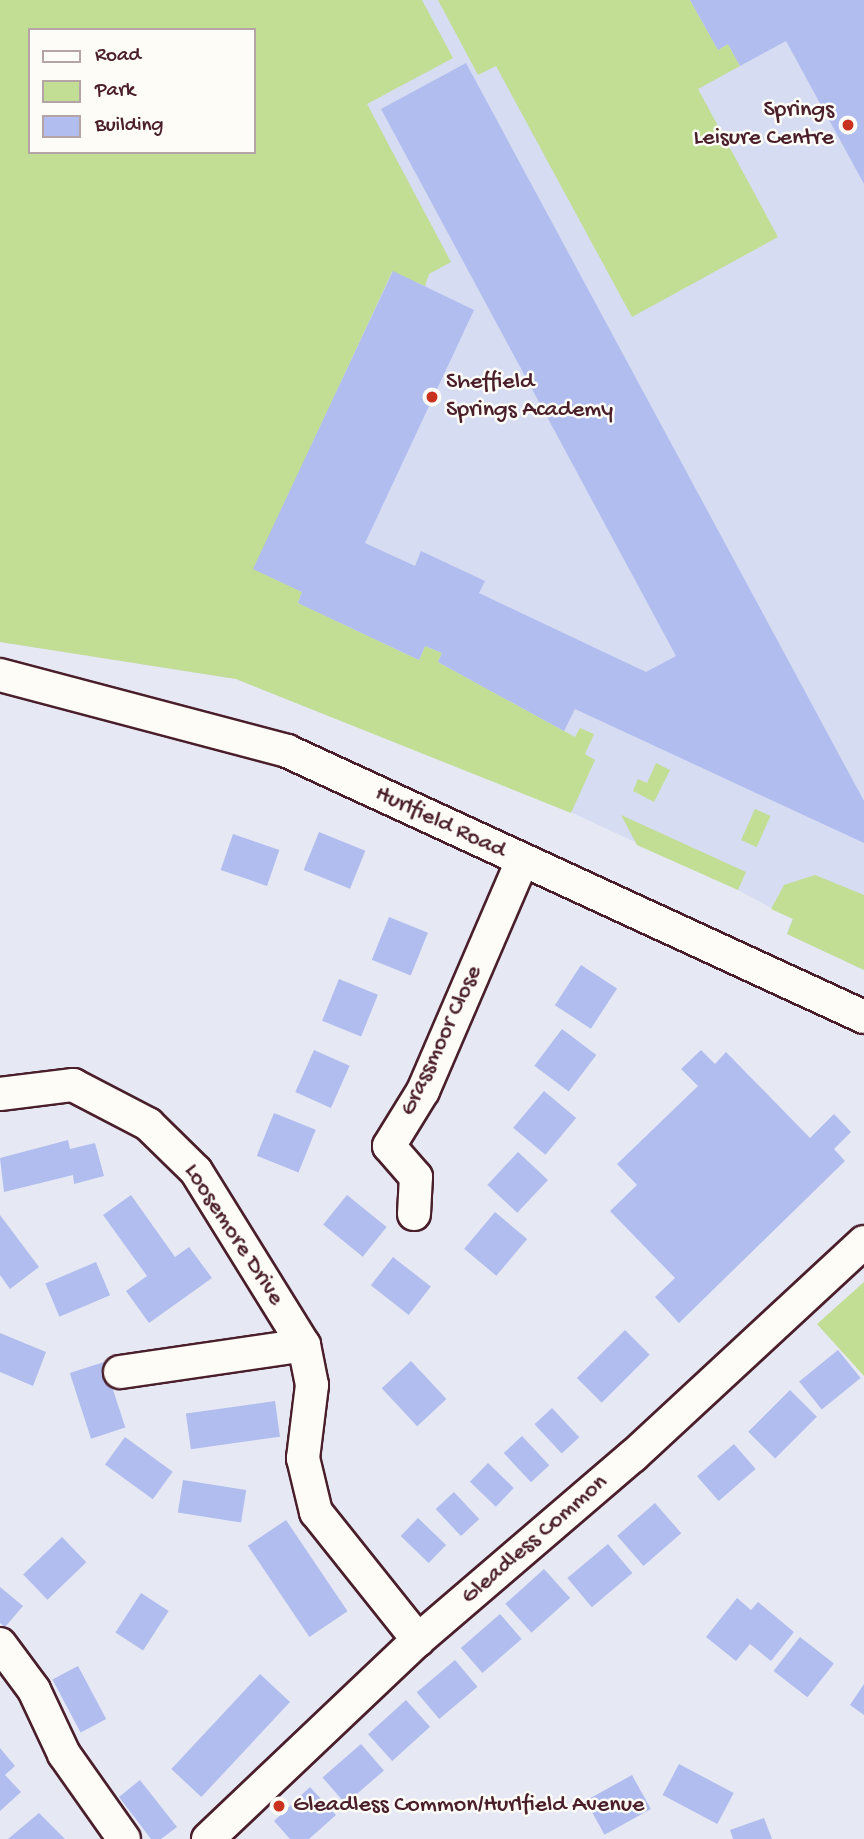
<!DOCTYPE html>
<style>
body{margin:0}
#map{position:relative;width:864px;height:1839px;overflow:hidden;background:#e6e9f4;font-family:"Gochi Hand",sans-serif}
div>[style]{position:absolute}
.built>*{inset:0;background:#d6dcf2}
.green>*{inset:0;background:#c2dd94;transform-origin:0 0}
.building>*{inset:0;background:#b1bdee;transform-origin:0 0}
.roads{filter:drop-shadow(2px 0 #4a1f2b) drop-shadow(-2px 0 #4a1f2b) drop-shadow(0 2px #4a1f2b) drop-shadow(0 -2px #4a1f2b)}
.minor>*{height:32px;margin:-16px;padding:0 16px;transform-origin:16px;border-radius:16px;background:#fdfcf7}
.dots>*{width:19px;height:19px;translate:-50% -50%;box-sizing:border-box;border:4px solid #fdfcf7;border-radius:50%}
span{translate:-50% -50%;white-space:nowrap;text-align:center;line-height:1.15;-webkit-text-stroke:5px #fdfcf7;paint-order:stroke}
.poi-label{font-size:24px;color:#4a1f2b}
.right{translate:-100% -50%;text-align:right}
.left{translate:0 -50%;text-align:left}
.street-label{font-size:24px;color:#4a1f2b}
.legend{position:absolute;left:28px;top:28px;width:228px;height:126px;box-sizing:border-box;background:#fdfcf7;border:2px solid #b5a4a5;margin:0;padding:9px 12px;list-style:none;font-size:21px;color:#4a1f2b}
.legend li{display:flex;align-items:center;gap:14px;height:35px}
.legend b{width:35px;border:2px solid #b5a4a5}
</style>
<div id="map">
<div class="built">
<div style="clip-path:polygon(evenodd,0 0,864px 0,864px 970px,787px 934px,792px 919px,738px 890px,564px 809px,236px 679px,0 642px,0 0,30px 30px,254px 30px,254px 152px,30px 152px,30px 30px)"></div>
</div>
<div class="green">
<div style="clip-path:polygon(evenodd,0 0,422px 0,453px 58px,367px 104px,451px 262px,429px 274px,425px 286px,392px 272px,254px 569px,302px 592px,298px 603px,419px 660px,425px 646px,442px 653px,438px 662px,575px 737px,580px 728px,594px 734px,585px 754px,595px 760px,571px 813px,236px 679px,0 642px,0 0,30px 30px,254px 30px,254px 152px,30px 152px,30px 30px)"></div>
<div style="clip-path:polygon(438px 0,690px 0,718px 50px,728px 44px,740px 66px,698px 89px,778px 237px,632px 317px,496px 66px,478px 75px)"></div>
<div style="clip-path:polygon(656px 763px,670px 770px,654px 802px,633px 791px,638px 779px,647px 783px)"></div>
<div style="left:755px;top:809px;width:17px;height:34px;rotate:24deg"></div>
<div style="clip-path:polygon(621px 815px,746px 872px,738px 890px,637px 845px)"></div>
<div style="clip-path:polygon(815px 875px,864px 895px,864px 970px,787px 934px,793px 919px,771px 909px,784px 885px)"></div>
<div style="clip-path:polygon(864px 1282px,864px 1376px,817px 1324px)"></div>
</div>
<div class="building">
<div style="clip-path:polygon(690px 0,864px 0,864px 184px,786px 41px,740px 66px,728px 44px,718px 50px)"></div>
<div style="clip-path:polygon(466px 63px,864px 801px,864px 843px,575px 709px,564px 731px,438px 662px,442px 653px,425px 646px,419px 660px,298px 603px,302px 592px,253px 569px,393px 271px,474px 310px,365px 543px,415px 566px,421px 551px,485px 581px,479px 593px,646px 672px,676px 656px,381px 109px)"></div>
<div style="left:319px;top:832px;width:50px;height:41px;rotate:22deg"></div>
<div style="left:233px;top:834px;width:49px;height:38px;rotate:19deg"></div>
<div style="left:389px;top:917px;width:42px;height:46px;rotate:22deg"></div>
<div style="left:581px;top:965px;width:43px;height:48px;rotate:33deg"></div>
<div style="left:339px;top:979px;width:42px;height:45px;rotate:22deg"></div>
<div style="left:562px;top:1029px;width:43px;height:46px;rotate:37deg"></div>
<div style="left:314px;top:1050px;width:39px;height:46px;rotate:24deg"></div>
<div style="clip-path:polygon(701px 1050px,715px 1064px,726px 1052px,810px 1138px,834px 1114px,851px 1132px,834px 1149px,845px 1161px,679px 1323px,655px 1297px,675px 1278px,610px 1211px,637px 1185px,617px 1164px,698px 1086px,681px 1069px)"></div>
<div style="left:544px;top:1091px;width:42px;height:48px;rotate:40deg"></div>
<div style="left:274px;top:1113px;width:45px;height:46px;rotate:22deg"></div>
<div style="clip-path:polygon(68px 1140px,70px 1149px,95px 1143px,104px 1176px,74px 1184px,73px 1175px,4px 1192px,0 1158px)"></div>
<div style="left:518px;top:1152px;width:41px;height:45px;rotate:43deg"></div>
<div style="clip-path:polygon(131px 1195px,175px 1257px,189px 1247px,212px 1278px,149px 1323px,126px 1291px,147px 1276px,103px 1215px)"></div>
<div style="left:347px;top:1195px;width:51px;height:38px;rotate:39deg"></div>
<div style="left:495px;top:1212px;width:42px;height:48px;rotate:40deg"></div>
<div style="clip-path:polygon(0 1215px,39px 1267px,10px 1289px,0 1275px)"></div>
<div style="left:393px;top:1257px;width:48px;height:36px;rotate:38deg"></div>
<div style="left:96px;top:1262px;width:36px;height:55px;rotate:67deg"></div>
<div style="left:625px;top:1330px;width:35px;height:68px;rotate:45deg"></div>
<div style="clip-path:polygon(0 1333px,46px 1352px,33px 1386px,0 1372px)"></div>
<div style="left:838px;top:1350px;width:36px;height:50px;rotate:51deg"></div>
<div style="left:411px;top:1361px;width:52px;height:40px;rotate:47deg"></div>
<div style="left:104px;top:1362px;width:69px;height:36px;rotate:72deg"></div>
<div style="left:790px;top:1390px;width:38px;height:59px;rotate:45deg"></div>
<div style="left:275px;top:1401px;width:36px;height:90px;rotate:82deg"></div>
<div style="left:552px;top:1408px;width:40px;height:24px;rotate:47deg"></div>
<div style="left:522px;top:1436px;width:40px;height:25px;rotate:47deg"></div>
<div style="left:125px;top:1437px;width:59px;height:34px;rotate:36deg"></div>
<div style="left:734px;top:1444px;width:33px;height:49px;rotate:49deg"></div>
<div style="left:488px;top:1463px;width:36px;height:26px;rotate:44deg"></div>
<div style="left:183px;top:1480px;width:64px;height:33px;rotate:9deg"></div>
<div style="left:454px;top:1492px;width:37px;height:25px;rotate:47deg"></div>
<div style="left:655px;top:1503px;width:40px;height:50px;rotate:49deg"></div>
<div style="left:418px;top:1518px;width:39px;height:25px;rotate:44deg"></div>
<div style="left:286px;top:1520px;width:110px;height:46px;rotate:56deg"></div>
<div style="left:62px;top:1537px;width:35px;height:54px;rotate:46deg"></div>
<div style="left:608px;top:1544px;width:38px;height:53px;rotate:50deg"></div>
<div style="left:544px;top:1569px;width:39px;height:52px;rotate:48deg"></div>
<div style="clip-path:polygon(0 1587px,23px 1606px,5px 1627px,0 1623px)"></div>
<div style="left:141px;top:1593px;width:33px;height:47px;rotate:33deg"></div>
<div style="clip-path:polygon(737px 1598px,751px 1610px,758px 1602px,794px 1632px,771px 1661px,750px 1644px,736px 1661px,706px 1637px)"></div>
<div style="left:500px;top:1614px;width:33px;height:52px;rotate:49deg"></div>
<div style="left:800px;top:1637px;width:43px;height:43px;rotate:38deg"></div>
<div style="left:455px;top:1660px;width:35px;height:50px;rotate:50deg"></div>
<div style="left:78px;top:1666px;width:60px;height:29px;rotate:62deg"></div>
<div style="left:260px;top:1674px;width:41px;height:130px;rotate:43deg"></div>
<div style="clip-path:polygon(864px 1684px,864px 1715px,850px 1705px)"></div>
<div style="left:406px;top:1700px;width:36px;height:51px;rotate:48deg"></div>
<div style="left:361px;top:1744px;width:35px;height:51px;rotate:49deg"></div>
<div style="clip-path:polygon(0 1748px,15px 1766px,5px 1775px,21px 1792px,0 1811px)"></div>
<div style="left:679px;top:1764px;width:62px;height:35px;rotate:28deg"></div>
<div style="left:632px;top:1775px;width:39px;height:53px;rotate:61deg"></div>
<div style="clip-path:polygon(140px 1780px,177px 1827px,161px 1839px,151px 1839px,119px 1797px)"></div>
<div style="clip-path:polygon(310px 1787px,336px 1815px,309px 1839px,290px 1839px,274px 1821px)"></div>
<div style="clip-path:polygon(39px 1813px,65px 1839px,8px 1839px)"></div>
<div style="clip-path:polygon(764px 1818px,772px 1839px,733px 1839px,730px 1830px)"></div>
</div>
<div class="roads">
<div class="minor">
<div style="left:0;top:675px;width:297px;rotate:14.8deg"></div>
<div style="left:287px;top:751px;width:635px;rotate:24.75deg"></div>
<div style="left:0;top:1094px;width:74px;rotate:-7deg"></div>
<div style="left:73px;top:1085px;width:85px;rotate:27.5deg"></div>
<div style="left:148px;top:1124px;width:67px;rotate:44.4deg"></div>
<div style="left:196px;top:1171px;width:205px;rotate:58.2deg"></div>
<div style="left:304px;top:1345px;width:41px;rotate:78.7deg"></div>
<div style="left:312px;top:1385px;width:74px;rotate:97deg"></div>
<div style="left:303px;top:1458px;width:56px;rotate:76.5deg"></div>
<div style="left:316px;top:1512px;width:164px;rotate:51.4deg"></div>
<div style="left:414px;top:1214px;width:37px;rotate:-87deg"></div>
<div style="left:416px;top:1177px;width:41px;rotate:-131.1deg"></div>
<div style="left:389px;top:1146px;width:65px;rotate:-58.3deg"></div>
<div style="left:423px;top:1091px;width:250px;rotate:-66.7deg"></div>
<div style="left:120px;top:1372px;width:186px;rotate:-8.3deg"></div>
<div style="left:0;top:1644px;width:57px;rotate:53.5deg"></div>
<div style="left:34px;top:1690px;width:71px;rotate:64.9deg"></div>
<div style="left:64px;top:1754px;width:104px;rotate:54.8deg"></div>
<div style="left:208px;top:1839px;width:289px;rotate:-43.5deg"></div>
<div style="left:418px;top:1640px;width:283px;rotate:-40.6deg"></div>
<div style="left:633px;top:1456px;width:315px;rotate:-42.8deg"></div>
</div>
</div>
<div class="dots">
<div style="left:848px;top:125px;background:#c8321e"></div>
<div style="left:432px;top:397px;background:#c8321e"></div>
<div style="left:279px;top:1806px;background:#c8321e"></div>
</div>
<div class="poi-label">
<span class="right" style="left:834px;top:125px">Springs<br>Leisure Centre</span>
<span class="left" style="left:446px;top:397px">Sheffield<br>Springs Academy</span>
<span class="left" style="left:293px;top:1806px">Gleadless Common/Hurlfield Avenue</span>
</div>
<div class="street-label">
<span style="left:440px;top:823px;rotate:25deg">Hurlfield Road</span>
<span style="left:442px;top:1041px;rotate:-65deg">Grassmoor Close</span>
<span style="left:233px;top:1235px;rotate:57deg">Loosemore Drive</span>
<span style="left:535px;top:1540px;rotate:-41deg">Gleadless Common</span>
</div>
<ul class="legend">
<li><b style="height:9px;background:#fdfcf7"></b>Road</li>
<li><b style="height:19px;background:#c2dd94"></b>Park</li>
<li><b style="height:19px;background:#b1bdee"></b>Building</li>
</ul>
</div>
